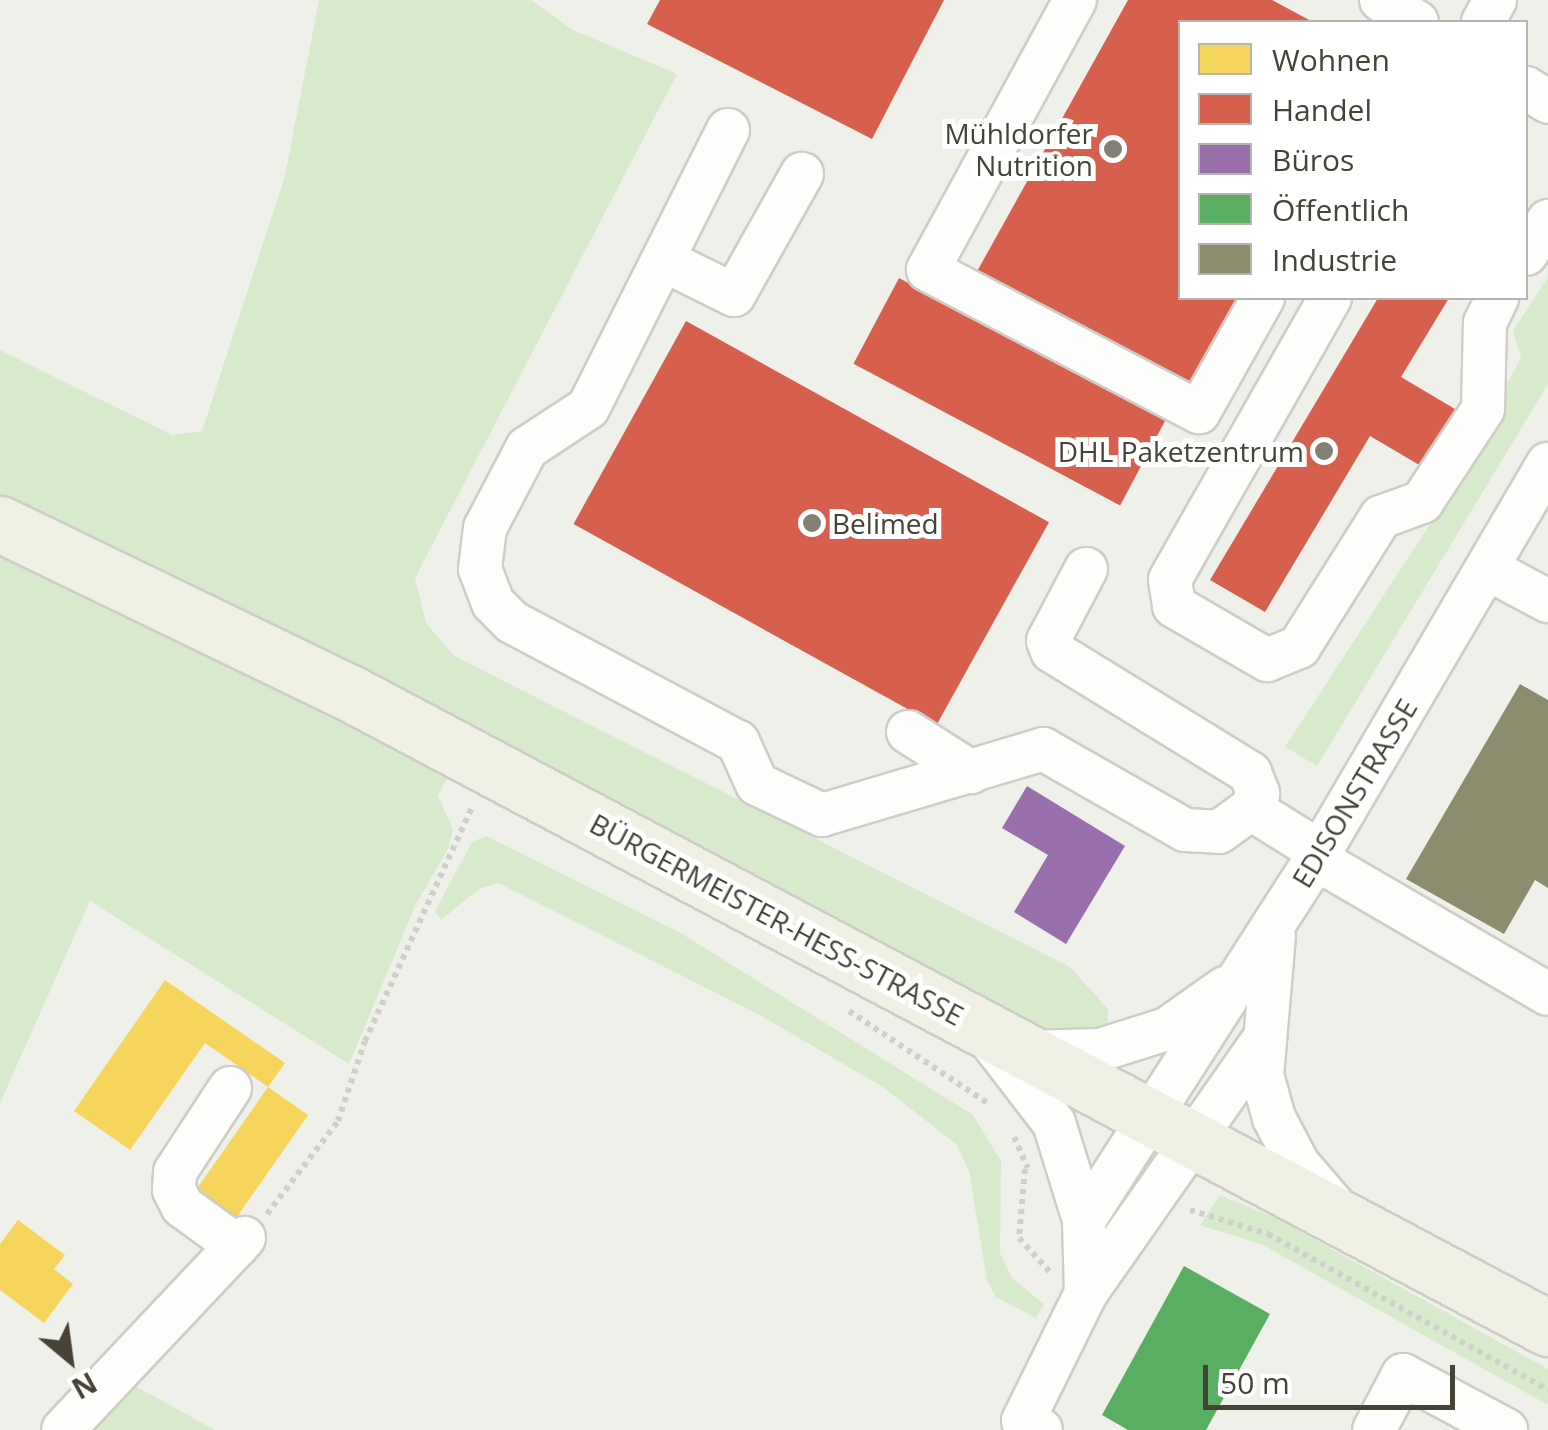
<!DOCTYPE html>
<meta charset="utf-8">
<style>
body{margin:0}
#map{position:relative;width:1548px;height:1430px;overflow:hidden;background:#f0f0ea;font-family:"Open Sans",sans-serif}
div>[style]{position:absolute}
.green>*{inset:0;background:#d7eacb}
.homes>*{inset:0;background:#f6d55c;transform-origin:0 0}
.shops>*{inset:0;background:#d6604d;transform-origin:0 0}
.offices>*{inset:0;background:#9970ab}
.public>*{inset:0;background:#5aae61}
.industry>*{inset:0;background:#8c8c6e}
.path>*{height:6px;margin-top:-3px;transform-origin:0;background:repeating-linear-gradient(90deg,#d0d0ca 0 5px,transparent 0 10px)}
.roads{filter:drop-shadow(2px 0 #cecdc7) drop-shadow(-2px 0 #cecdc7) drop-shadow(0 2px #cecdc7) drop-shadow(0 -2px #cecdc7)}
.minor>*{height:42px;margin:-21px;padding:0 21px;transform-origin:21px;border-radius:21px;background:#fdfdfc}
.major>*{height:55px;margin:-27.5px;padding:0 27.5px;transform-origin:27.5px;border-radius:27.5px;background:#f0f0e4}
.dots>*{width:28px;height:28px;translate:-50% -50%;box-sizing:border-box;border:5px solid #fff;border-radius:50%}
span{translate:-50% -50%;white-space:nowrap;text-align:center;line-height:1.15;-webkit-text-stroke:10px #fff;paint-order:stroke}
.poi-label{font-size:28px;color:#464336}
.right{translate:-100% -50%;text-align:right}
.left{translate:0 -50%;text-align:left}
.street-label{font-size:28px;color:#464336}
.legend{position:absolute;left:1178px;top:20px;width:350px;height:280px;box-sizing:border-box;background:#fff;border:2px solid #b5b4af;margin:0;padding:12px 18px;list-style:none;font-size:30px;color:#464336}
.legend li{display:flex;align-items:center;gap:20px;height:50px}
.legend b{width:50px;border:2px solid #b5b4af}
.north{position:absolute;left:20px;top:1310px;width:100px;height:100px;-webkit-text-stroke:8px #fff;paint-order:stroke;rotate:151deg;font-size:28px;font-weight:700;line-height:40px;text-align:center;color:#464336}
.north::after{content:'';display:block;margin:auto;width:35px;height:45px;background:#464336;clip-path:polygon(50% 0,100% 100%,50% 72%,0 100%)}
.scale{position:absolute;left:1203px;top:1365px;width:252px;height:45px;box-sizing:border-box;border:5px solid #464336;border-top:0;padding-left:12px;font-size:30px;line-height:35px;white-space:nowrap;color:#464336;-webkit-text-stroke:8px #fff;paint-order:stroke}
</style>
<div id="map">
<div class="green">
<div style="clip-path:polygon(319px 0,531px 0,573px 30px,677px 74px,415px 578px,426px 623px,454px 656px,1070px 967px,1108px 1009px,1107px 1033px,1074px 1037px,1044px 1030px,0 502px,0 350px,172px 435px,202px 431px,285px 176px)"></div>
<div style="clip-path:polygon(1548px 277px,1548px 384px,1317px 766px,1285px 747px,1430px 524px,1521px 358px,1513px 331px)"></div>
<div style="clip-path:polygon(0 552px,451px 770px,438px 796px,453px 829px,449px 847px,416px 904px,349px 1064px,90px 901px,0 1103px)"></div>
<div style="clip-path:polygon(486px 836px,679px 932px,973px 1115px,1001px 1161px,1000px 1253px,1012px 1278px,1044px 1304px,1036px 1318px,996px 1297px,987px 1281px,969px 1171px,956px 1144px,883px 1087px,760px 1015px,498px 883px,479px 889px,441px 920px,435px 911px,472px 842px)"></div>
<div style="clip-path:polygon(1220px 1195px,1276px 1218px,1548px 1369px,1548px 1405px,1263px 1245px,1200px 1225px)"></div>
<div style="clip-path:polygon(128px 1382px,215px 1430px,89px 1430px)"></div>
</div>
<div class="homes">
<div style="clip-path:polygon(165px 980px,285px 1063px,268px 1087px,205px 1043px,130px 1150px,74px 1111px)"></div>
<div style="left:268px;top:1087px;width:49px;height:125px;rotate:35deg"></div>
<div style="clip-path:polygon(18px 1220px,65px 1255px,54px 1269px,73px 1284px,44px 1323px,0 1290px,0 1244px)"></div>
</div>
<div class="shops">
<div style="clip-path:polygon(660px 0,944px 0,872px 139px,647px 24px)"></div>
<div style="clip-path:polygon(1128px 0,1272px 0,1313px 22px,1180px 22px,1180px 298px,1243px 298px,1190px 394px,975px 275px)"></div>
<div style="left:899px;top:278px;width:302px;height:97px;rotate:28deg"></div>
<div style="clip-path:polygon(1378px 298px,1449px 298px,1401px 377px,1455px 409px,1421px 466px,1370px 436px,1265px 612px,1210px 580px)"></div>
<div style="left:686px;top:321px;width:415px;height:232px;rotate:29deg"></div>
</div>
<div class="offices">
<div style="clip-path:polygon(1027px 786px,1125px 846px,1066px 944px,1014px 912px,1048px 855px,1002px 828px)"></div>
</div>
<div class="public">
<div style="clip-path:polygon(1184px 1266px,1270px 1314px,1206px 1430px,1128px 1430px,1102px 1415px)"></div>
</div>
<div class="industry">
<div style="clip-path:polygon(1520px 684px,1548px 700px,1548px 888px,1535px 880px,1504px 934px,1406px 879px)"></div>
</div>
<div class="path">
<div style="left:849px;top:1011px;width:168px;rotate:33.6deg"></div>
<div style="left:1014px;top:1137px;width:34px;rotate:66deg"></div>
<div style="left:1025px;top:1169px;width:69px;rotate:95deg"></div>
<div style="left:1019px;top:1238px;width:47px;rotate:47.6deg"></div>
<div style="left:1190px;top:1210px;width:82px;rotate:17.1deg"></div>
<div style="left:1268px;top:1234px;width:321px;rotate:29.1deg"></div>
<div style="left:267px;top:1214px;width:117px;rotate:-52.6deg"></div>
<div style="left:338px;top:1121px;width:84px;rotate:-71.4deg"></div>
<div style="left:365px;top:1041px;width:257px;rotate:-65.4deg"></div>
</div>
<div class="roads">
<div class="minor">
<div style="left:1075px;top:0;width:307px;rotate:118.6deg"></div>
<div style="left:928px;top:270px;width:306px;rotate:27.7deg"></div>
<div style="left:1199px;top:412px;width:131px;rotate:-60.7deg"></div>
<div style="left:1381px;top:0;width:42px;rotate:31.4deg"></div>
<div style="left:1483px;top:22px;width:25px;rotate:-61deg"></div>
<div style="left:1526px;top:88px;width:26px;rotate:32deg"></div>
<div style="left:728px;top:130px;width:311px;rotate:116.7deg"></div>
<div style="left:588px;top:408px;width:73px;rotate:146.7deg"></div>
<div style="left:527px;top:448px;width:90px;rotate:117.7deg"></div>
<div style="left:485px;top:528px;width:41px;rotate:97deg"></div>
<div style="left:480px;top:569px;width:36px;rotate:69deg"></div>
<div style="left:493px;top:603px;width:27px;rotate:45deg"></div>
<div style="left:512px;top:622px;width:256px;rotate:28deg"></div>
<div style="left:738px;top:742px;width:46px;rotate:65.7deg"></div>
<div style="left:757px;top:784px;width:72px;rotate:25.5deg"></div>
<div style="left:822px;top:815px;width:231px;rotate:-16.6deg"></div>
<div style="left:1043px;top:749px;width:163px;rotate:29.7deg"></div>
<div style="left:1185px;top:830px;width:34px;rotate:3deg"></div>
<div style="left:1219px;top:832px;width:39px;rotate:-36deg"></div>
<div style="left:1526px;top:254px;width:40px;rotate:-56deg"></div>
<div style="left:663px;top:260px;width:79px;rotate:26.2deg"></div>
<div style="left:734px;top:295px;width:139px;rotate:-60.7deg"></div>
<div style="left:1330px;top:298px;width:324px;rotate:119.6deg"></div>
<div style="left:1170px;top:580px;width:26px;rotate:81deg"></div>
<div style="left:1174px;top:606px;width:108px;rotate:30.1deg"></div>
<div style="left:1267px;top:660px;width:35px;rotate:-22deg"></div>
<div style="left:1299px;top:647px;width:154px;rotate:-57.8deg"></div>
<div style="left:1381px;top:517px;width:44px;rotate:-20.1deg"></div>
<div style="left:1422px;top:502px;width:111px;rotate:-56.7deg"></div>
<div style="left:1483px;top:409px;width:86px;rotate:-88.7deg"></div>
<div style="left:1485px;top:323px;width:28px;rotate:-64deg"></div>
<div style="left:1086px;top:569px;width:81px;rotate:117.8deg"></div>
<div style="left:1048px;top:641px;width:11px;rotate:68deg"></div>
<div style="left:1052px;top:651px;width:233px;rotate:31.6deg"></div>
<div style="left:1250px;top:773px;width:22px;rotate:68deg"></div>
<div style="left:1258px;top:793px;width:17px;rotate:114deg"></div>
<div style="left:1251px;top:809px;width:81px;rotate:31.9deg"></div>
<div style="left:1488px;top:569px;width:68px;rotate:28.1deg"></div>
<div style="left:908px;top:732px;width:75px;rotate:32.4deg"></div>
<div style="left:1316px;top:859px;width:268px;rotate:30.2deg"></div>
<div style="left:1274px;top:936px;width:140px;rotate:94.9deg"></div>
<div style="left:1262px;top:1075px;width:45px;rotate:74.4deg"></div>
<div style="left:1274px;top:1118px;width:52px;rotate:62.4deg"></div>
<div style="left:1298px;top:1164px;width:58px;rotate:49.2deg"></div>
<div style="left:990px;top:1040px;width:105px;rotate:52.4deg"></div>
<div style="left:1054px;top:1123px;width:102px;rotate:72.8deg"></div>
<div style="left:1028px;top:1052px;width:72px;rotate:-1.6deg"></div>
<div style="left:1100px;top:1050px;width:70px;rotate:-17.4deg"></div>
<div style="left:1167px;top:1029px;width:71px;rotate:-35.3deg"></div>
<div style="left:230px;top:1088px;width:100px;rotate:123.2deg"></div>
<div style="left:175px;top:1172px;width:18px;rotate:93deg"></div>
<div style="left:174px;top:1190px;width:18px;rotate:63deg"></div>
<div style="left:182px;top:1206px;width:68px;rotate:36deg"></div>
<div style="left:1086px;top:1293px;width:73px;rotate:-91.6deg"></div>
<div style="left:1084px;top:1220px;width:437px;rotate:-57.3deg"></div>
<div style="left:1320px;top:852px;width:450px;rotate:-59.6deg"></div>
<div style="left:63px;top:1430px;width:264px;rotate:-46.7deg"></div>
<div style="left:1041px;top:1430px;width:20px;rotate:-153deg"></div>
<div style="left:1023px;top:1421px;width:143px;rotate:-63.8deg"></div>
<div style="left:1086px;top:1293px;width:309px;rotate:-55deg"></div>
<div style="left:1374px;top:1430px;width:62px;rotate:-62.2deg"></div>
<div style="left:1403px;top:1375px;width:117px;rotate:28.1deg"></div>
</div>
<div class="major">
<div style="left:0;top:524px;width:389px;rotate:25.8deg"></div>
<div style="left:350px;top:693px;width:1356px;rotate:27.93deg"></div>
</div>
</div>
<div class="dots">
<div style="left:1113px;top:149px;background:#828075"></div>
<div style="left:1324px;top:451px;background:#828075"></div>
<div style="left:812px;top:523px;background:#828075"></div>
</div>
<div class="poi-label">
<span class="right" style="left:1093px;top:149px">Mühldorfer<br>Nutrition</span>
<span class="right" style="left:1304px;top:451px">DHL Paketzentrum</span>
<span class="left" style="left:832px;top:523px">Belimed</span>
</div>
<div class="street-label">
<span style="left:1354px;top:793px;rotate:-59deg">EDISONSTRASSE</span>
<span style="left:777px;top:919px;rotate:28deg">BÜRGERMEISTER-HESS-STRASSE</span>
</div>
<ul class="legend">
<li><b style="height:28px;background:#f6d55c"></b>Wohnen</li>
<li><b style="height:28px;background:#d6604d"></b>Handel</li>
<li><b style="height:28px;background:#9970ab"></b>Büros</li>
<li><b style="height:28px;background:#5aae61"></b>Öffentlich</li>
<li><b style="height:28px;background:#8c8c6e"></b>Industrie</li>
</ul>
<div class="north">N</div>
<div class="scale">50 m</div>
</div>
